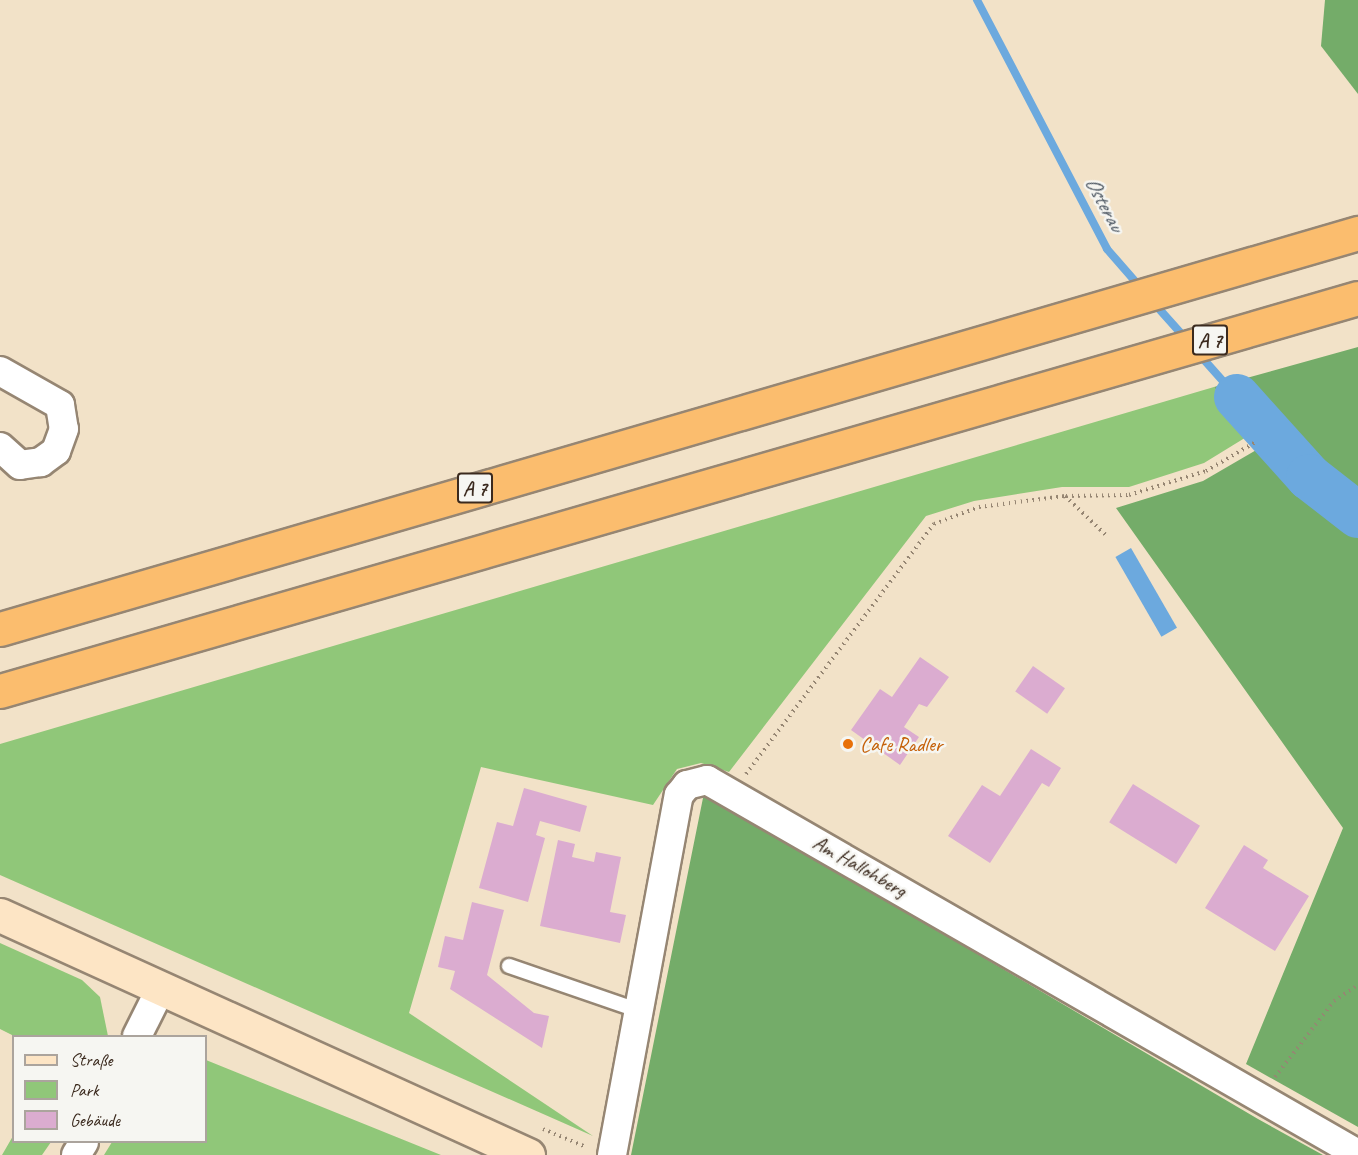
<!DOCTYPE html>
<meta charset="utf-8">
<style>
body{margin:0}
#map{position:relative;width:1358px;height:1155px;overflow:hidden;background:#f2e2c8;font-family:Caveat,sans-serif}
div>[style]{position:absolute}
.green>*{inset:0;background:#90c779}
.forest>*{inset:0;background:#74ac69}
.water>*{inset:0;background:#6ca9de;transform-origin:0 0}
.stream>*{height:8px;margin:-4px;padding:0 4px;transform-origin:4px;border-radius:4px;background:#6ca9de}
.river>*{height:46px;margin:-23px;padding:0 23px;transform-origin:23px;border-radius:23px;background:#6ca9de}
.building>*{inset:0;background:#dbacd0;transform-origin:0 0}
.path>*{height:4px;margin-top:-2px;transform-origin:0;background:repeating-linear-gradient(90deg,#968673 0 1.5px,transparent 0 6px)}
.roads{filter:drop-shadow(2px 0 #968673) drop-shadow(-2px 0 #968673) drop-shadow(0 2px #968673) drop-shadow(0 -2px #968673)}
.lane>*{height:14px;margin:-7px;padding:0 7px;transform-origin:7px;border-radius:7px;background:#fff}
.street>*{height:28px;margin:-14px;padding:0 14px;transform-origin:14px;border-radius:14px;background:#fff}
.secondary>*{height:33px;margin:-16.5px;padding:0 16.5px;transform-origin:16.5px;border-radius:16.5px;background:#fde5c5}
.highway>*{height:33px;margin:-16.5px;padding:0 16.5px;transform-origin:16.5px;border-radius:16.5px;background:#fbbd6e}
.dots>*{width:16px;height:16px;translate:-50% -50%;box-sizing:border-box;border:3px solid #f6f6f2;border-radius:50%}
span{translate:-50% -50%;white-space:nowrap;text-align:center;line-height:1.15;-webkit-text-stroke:5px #f6f6f2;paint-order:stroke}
.shield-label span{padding:2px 4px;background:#f6f6f2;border:2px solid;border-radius:4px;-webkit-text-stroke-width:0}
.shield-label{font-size:20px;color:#3b2a1e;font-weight:700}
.food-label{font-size:21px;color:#c56008}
.left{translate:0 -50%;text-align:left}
.street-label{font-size:21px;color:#3b2a1e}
.water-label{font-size:22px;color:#4c5661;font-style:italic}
.legend{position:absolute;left:12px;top:1035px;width:195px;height:108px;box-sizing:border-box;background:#f6f6f2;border:2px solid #aba49d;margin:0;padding:8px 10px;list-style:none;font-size:18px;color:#3b2a1e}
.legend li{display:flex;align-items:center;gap:12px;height:30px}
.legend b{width:30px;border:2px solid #aba49d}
</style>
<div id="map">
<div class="green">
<div style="clip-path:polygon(1214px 387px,1248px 436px,1204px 463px,1129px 487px,1062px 487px,974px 501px,926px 516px,729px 772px,701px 763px,677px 769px,653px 805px,481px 767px,409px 1013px,593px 1136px,0 875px,0 744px)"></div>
<div style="clip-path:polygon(0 943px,82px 980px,100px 997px,108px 1036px,14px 1036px,0 1029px)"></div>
<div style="clip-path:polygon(206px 1060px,441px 1155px,104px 1155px,112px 1142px,206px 1142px)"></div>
<div style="clip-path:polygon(13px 1136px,14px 1142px,51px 1142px,42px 1155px,2px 1155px)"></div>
</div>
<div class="forest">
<div style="clip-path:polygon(1325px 0,1358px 0,1358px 94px,1321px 46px)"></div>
<div style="clip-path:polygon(1358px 347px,1358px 1127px,1246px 1064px,1343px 828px,1116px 508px,1203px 481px,1258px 449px,1214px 387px)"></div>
<div style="clip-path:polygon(704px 793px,1258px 1119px,1323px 1155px,631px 1155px)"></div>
</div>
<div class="water">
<div style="left:1131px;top:548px;width:92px;height:18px;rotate:60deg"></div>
</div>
<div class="stream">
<div style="left:977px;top:0;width:281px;rotate:62.4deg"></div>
<div style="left:1107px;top:249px;width:50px;rotate:49deg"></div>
<div style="left:1152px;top:301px;width:51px;rotate:48.2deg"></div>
<div style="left:1198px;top:353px;width:59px;rotate:48.4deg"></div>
</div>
<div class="river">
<div style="left:1237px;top:397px;width:108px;rotate:48deg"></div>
<div style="left:1309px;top:477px;width:62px;rotate:37.8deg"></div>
</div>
<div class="building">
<div style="clip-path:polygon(920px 657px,949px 677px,927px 707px,919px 704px,904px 727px,919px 737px,900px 765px,851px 730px,880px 689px,892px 697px)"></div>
<div style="left:1033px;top:666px;width:39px;height:31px;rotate:35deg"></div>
<div style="clip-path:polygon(1031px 749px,1061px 768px,1049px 787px,1042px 783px,990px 863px,948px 836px,982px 785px,1000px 796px)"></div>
<div style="left:1133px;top:784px;width:79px;height:45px;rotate:32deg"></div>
<div style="clip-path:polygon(524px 788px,587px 806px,580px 832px,540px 821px,536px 835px,545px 838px,528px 902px,479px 888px,497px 822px,513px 826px)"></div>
<div style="clip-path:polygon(558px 840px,575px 844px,572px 857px,594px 862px,596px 852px,621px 857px,610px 912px,626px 915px,620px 943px,540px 926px)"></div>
<div style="clip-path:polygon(1244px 845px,1268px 860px,1263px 868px,1309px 896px,1275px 951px,1205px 908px)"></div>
<div style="clip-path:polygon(472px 902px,504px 910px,487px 975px,534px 1013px,549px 1016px,542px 1048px,450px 989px,455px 971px,438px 967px,445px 936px,463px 940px)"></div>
</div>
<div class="path">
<div style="left:1066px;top:496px;width:63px;rotate:-0.9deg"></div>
<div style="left:1129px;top:495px;width:81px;rotate:-17.3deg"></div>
<div style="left:1206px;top:471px;width:56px;rotate:-30.3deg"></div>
<div style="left:746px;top:774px;width:313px;rotate:-53.1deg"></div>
<div style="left:934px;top:524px;width:48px;rotate:-20.7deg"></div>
<div style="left:979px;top:507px;width:87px;rotate:-7.3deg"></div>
<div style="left:1065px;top:496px;width:59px;rotate:43.6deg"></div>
<div style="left:1275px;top:1077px;width:96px;rotate:-52.2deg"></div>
<div style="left:1334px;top:1001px;width:29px;rotate:-34deg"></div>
<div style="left:543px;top:1129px;width:47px;rotate:22.7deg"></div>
</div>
<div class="roads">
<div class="lane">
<div style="left:509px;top:966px;width:135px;rotate:19deg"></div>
</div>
<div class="street">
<div style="left:0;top:371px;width:69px;rotate:29.5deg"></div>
<div style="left:60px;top:405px;width:24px;rotate:81deg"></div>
<div style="left:64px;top:429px;width:23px;rotate:110deg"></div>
<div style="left:56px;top:451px;width:19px;rotate:144deg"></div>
<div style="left:41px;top:462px;width:21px;rotate:172deg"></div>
<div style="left:20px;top:465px;width:27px;rotate:-138deg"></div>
<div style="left:137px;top:1036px;width:54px;rotate:-63.4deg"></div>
<div style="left:76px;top:1155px;width:15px;rotate:-58deg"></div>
<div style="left:612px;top:1155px;width:366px;rotate:-79.5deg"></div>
<div style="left:679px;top:795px;width:13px;rotate:-51deg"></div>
<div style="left:687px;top:785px;width:21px;rotate:-14deg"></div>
<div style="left:707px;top:780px;width:751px;rotate:29.88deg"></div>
</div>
<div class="secondary">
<div style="left:0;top:915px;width:580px;rotate:24.44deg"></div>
</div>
<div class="highway">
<div style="left:0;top:629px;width:1415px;rotate:-16.26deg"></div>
<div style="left:0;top:691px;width:1414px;rotate:-16.14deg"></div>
</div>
</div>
<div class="dots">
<div style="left:848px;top:744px;background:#e8710a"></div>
</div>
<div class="shield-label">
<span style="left:1210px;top:340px">A 7</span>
<span style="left:475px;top:488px">A 7</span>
</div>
<div class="food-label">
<span class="left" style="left:860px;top:744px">Cafe Radler</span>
</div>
<div class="street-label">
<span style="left:860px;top:866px;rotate:30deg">Am Hallohberg</span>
</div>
<div class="water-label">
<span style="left:1104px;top:204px;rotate:62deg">Osterau</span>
</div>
<ul class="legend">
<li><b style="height:8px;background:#fde5c5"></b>Straße</li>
<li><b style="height:16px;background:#90c779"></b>Park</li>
<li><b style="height:16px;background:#dbacd0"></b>Gebäude</li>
</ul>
</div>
